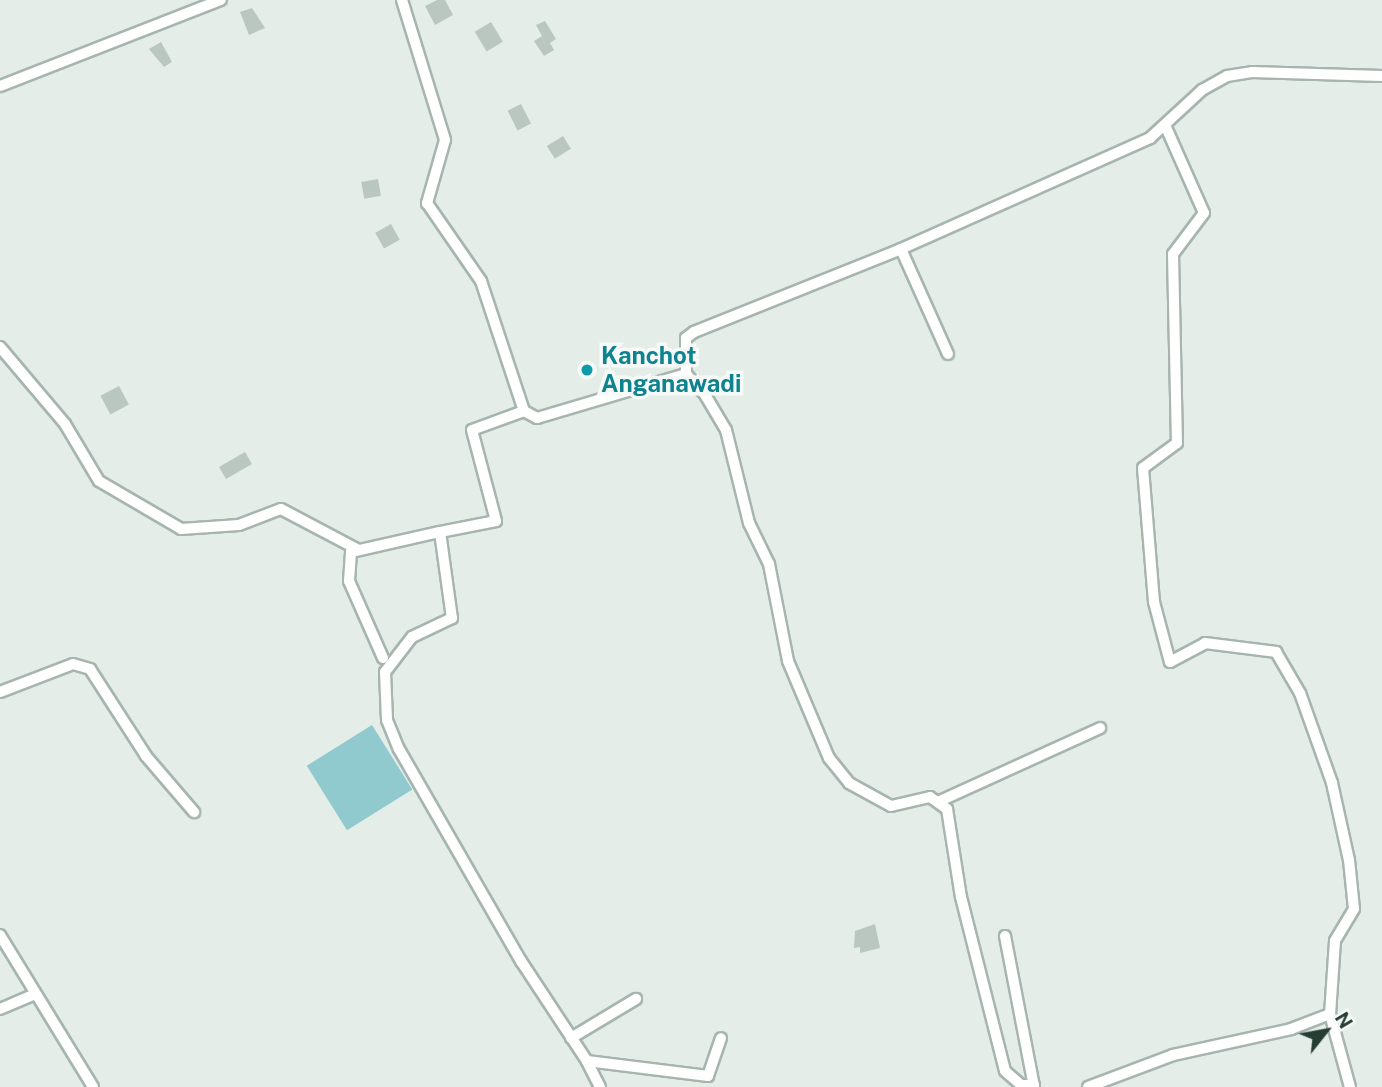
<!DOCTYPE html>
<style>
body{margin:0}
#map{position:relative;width:1382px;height:1087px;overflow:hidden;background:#e4ede8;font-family:"Public Sans",sans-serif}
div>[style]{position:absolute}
.water>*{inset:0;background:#90c9ce;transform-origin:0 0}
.building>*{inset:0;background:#bac7c1;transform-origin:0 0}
.roads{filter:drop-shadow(2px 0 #a7b5af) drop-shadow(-2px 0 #a7b5af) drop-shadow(0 2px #a7b5af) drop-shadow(0 -2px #a7b5af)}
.street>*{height:10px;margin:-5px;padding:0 5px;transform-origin:5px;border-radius:5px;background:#fff}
.dots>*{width:19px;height:19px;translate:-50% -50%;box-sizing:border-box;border:4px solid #f5f9f7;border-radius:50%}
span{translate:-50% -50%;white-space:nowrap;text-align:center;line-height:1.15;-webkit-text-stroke:7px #f5f9f7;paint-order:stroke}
.culture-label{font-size:24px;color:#0d838f;font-weight:700}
.left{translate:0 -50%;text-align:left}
.north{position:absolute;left:1291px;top:996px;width:70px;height:70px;-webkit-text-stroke:5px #f5f9f7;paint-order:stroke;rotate:59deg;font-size:19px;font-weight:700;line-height:28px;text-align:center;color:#253d35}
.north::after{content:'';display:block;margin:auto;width:24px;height:32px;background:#253d35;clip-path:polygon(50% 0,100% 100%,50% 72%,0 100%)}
</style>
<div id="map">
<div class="water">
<div style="left:372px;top:725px;width:76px;height:77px;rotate:58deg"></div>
</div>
<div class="building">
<div style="clip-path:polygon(437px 0,445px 0,453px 15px,435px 25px,425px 6px)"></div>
<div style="clip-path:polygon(252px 8px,265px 28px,249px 35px,240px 12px)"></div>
<div style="clip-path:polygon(545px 21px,556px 39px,550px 43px,554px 50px,544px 56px,534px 41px,542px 36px,536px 25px)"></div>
<div style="left:491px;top:22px;width:23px;height:19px;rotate:59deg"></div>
<div style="clip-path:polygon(161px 42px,172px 62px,164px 67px,149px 49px)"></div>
<div style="left:521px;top:104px;width:22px;height:15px;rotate:63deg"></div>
<div style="left:563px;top:136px;width:15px;height:19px;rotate:58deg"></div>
<div style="left:378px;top:179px;width:17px;height:17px;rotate:80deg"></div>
<div style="left:391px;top:224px;width:18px;height:18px;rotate:61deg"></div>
<div style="left:119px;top:386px;width:21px;height:21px;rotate:62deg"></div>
<div style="left:245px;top:452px;width:14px;height:30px;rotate:60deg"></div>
<div style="clip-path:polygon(875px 924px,880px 948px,860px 953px,860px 947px,854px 948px,855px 931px)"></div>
</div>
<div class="roads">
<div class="street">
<div style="left:402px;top:0;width:146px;rotate:72.9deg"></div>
<div style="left:445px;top:140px;width:66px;rotate:105.9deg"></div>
<div style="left:427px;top:203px;width:95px;rotate:55.3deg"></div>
<div style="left:481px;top:281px;width:137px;rotate:71.7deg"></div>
<div style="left:524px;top:411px;width:55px;rotate:159.9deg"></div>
<div style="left:472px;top:430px;width:94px;rotate:75.2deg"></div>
<div style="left:496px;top:521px;width:57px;rotate:168.9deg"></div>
<div style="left:440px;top:532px;width:87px;rotate:82.1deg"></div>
<div style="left:452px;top:618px;width:44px;rotate:154.6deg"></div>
<div style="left:412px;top:637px;width:44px;rotate:127.6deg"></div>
<div style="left:385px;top:672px;width:48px;rotate:87.6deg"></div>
<div style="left:387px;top:720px;width:31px;rotate:68deg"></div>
<div style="left:399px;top:749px;width:245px;rotate:60.1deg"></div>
<div style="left:521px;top:961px;width:120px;rotate:56.6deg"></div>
<div style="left:0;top:86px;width:237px;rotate:-21.3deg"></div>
<div style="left:1165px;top:125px;width:96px;rotate:66.1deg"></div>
<div style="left:1204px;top:213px;width:51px;rotate:127.1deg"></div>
<div style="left:1173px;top:254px;width:189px;rotate:88.8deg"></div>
<div style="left:1177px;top:443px;width:42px;rotate:143.7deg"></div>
<div style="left:1143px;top:468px;width:134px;rotate:85.3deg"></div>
<div style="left:1154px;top:602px;width:62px;rotate:75.1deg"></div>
<div style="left:1170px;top:662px;width:40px;rotate:-28deg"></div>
<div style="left:1205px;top:643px;width:72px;rotate:7.2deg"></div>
<div style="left:1276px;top:652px;width:48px;rotate:59.7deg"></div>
<div style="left:1300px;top:693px;width:96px;rotate:70.4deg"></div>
<div style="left:1332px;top:783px;width:79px;rotate:77.6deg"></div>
<div style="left:1349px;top:860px;width:49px;rotate:84.2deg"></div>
<div style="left:1354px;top:909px;width:37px;rotate:121deg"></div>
<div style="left:1335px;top:941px;width:73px;rotate:93.9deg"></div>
<div style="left:1330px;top:1014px;width:76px;rotate:74.7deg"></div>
<div style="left:901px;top:249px;width:115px;rotate:65.9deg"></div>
<div style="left:0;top:347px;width:101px;rotate:49.8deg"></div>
<div style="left:65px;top:424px;width:66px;rotate:59.2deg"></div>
<div style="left:99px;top:481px;width:95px;rotate:30.3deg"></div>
<div style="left:181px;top:529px;width:58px;rotate:-3.9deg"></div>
<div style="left:239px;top:525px;width:45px;rotate:-20.9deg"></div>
<div style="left:281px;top:509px;width:86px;rotate:27.8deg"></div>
<div style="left:686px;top:374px;width:36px;rotate:-90deg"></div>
<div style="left:686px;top:338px;width:10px;rotate:-37deg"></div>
<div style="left:694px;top:332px;width:223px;rotate:-21.8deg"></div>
<div style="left:901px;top:249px;width:273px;rotate:-24deg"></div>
<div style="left:1150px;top:138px;width:71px;rotate:-42.7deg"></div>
<div style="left:1202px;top:90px;width:29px;rotate:-29deg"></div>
<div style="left:1227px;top:76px;width:25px;rotate:-9deg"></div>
<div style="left:1252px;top:72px;width:130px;rotate:1.8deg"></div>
<div style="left:524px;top:411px;width:15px;rotate:28deg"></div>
<div style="left:537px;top:418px;width:155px;rotate:-16.5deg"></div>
<div style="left:686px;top:374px;width:26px;rotate:47deg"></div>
<div style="left:704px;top:393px;width:43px;rotate:59.3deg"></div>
<div style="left:726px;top:430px;width:96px;rotate:76.1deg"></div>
<div style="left:749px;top:523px;width:46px;rotate:64deg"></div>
<div style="left:769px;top:564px;width:99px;rotate:78.9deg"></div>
<div style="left:788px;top:661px;width:105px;rotate:67.1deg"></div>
<div style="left:829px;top:758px;width:32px;rotate:51deg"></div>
<div style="left:849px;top:783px;width:48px;rotate:28.7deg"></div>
<div style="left:891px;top:806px;width:40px;rotate:-13deg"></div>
<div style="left:930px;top:797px;width:21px;rotate:35deg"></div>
<div style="left:947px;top:809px;width:89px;rotate:81deg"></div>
<div style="left:961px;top:897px;width:179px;rotate:75.8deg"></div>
<div style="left:1005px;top:1071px;width:21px;rotate:41deg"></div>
<div style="left:1021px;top:1085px;width:13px"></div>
<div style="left:383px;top:658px;width:84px;rotate:-113.8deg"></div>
<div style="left:349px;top:581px;width:29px;rotate:-86deg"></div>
<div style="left:351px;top:552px;width:91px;rotate:-12.7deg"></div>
<div style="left:0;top:692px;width:78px;rotate:-21deg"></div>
<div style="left:73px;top:664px;width:18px;rotate:16deg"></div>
<div style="left:90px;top:669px;width:103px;rotate:57.2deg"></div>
<div style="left:146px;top:756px;width:74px;rotate:49.4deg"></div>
<div style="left:940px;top:801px;width:176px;rotate:-24.5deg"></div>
<div style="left:0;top:935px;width:178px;rotate:58.5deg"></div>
<div style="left:1005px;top:936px;width:154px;rotate:79.1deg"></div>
<div style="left:0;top:1009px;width:38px;rotate:-23deg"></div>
<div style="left:571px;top:1038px;width:76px;rotate:-31deg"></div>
<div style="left:600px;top:1087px;width:29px;rotate:-117deg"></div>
<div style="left:587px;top:1061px;width:122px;rotate:7.1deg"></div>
<div style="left:708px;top:1076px;width:40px;rotate:-71.1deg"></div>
<div style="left:1088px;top:1087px;width:91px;rotate:-20.6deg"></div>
<div style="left:1173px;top:1055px;width:121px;rotate:-12.4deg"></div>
<div style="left:1291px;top:1029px;width:42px;rotate:-21deg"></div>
</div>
</div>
<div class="dots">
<div style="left:587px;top:370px;background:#0f9aa8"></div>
</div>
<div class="culture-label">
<span class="left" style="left:601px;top:370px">Kanchot<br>Anganawadi</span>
</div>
<div class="north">N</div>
</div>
